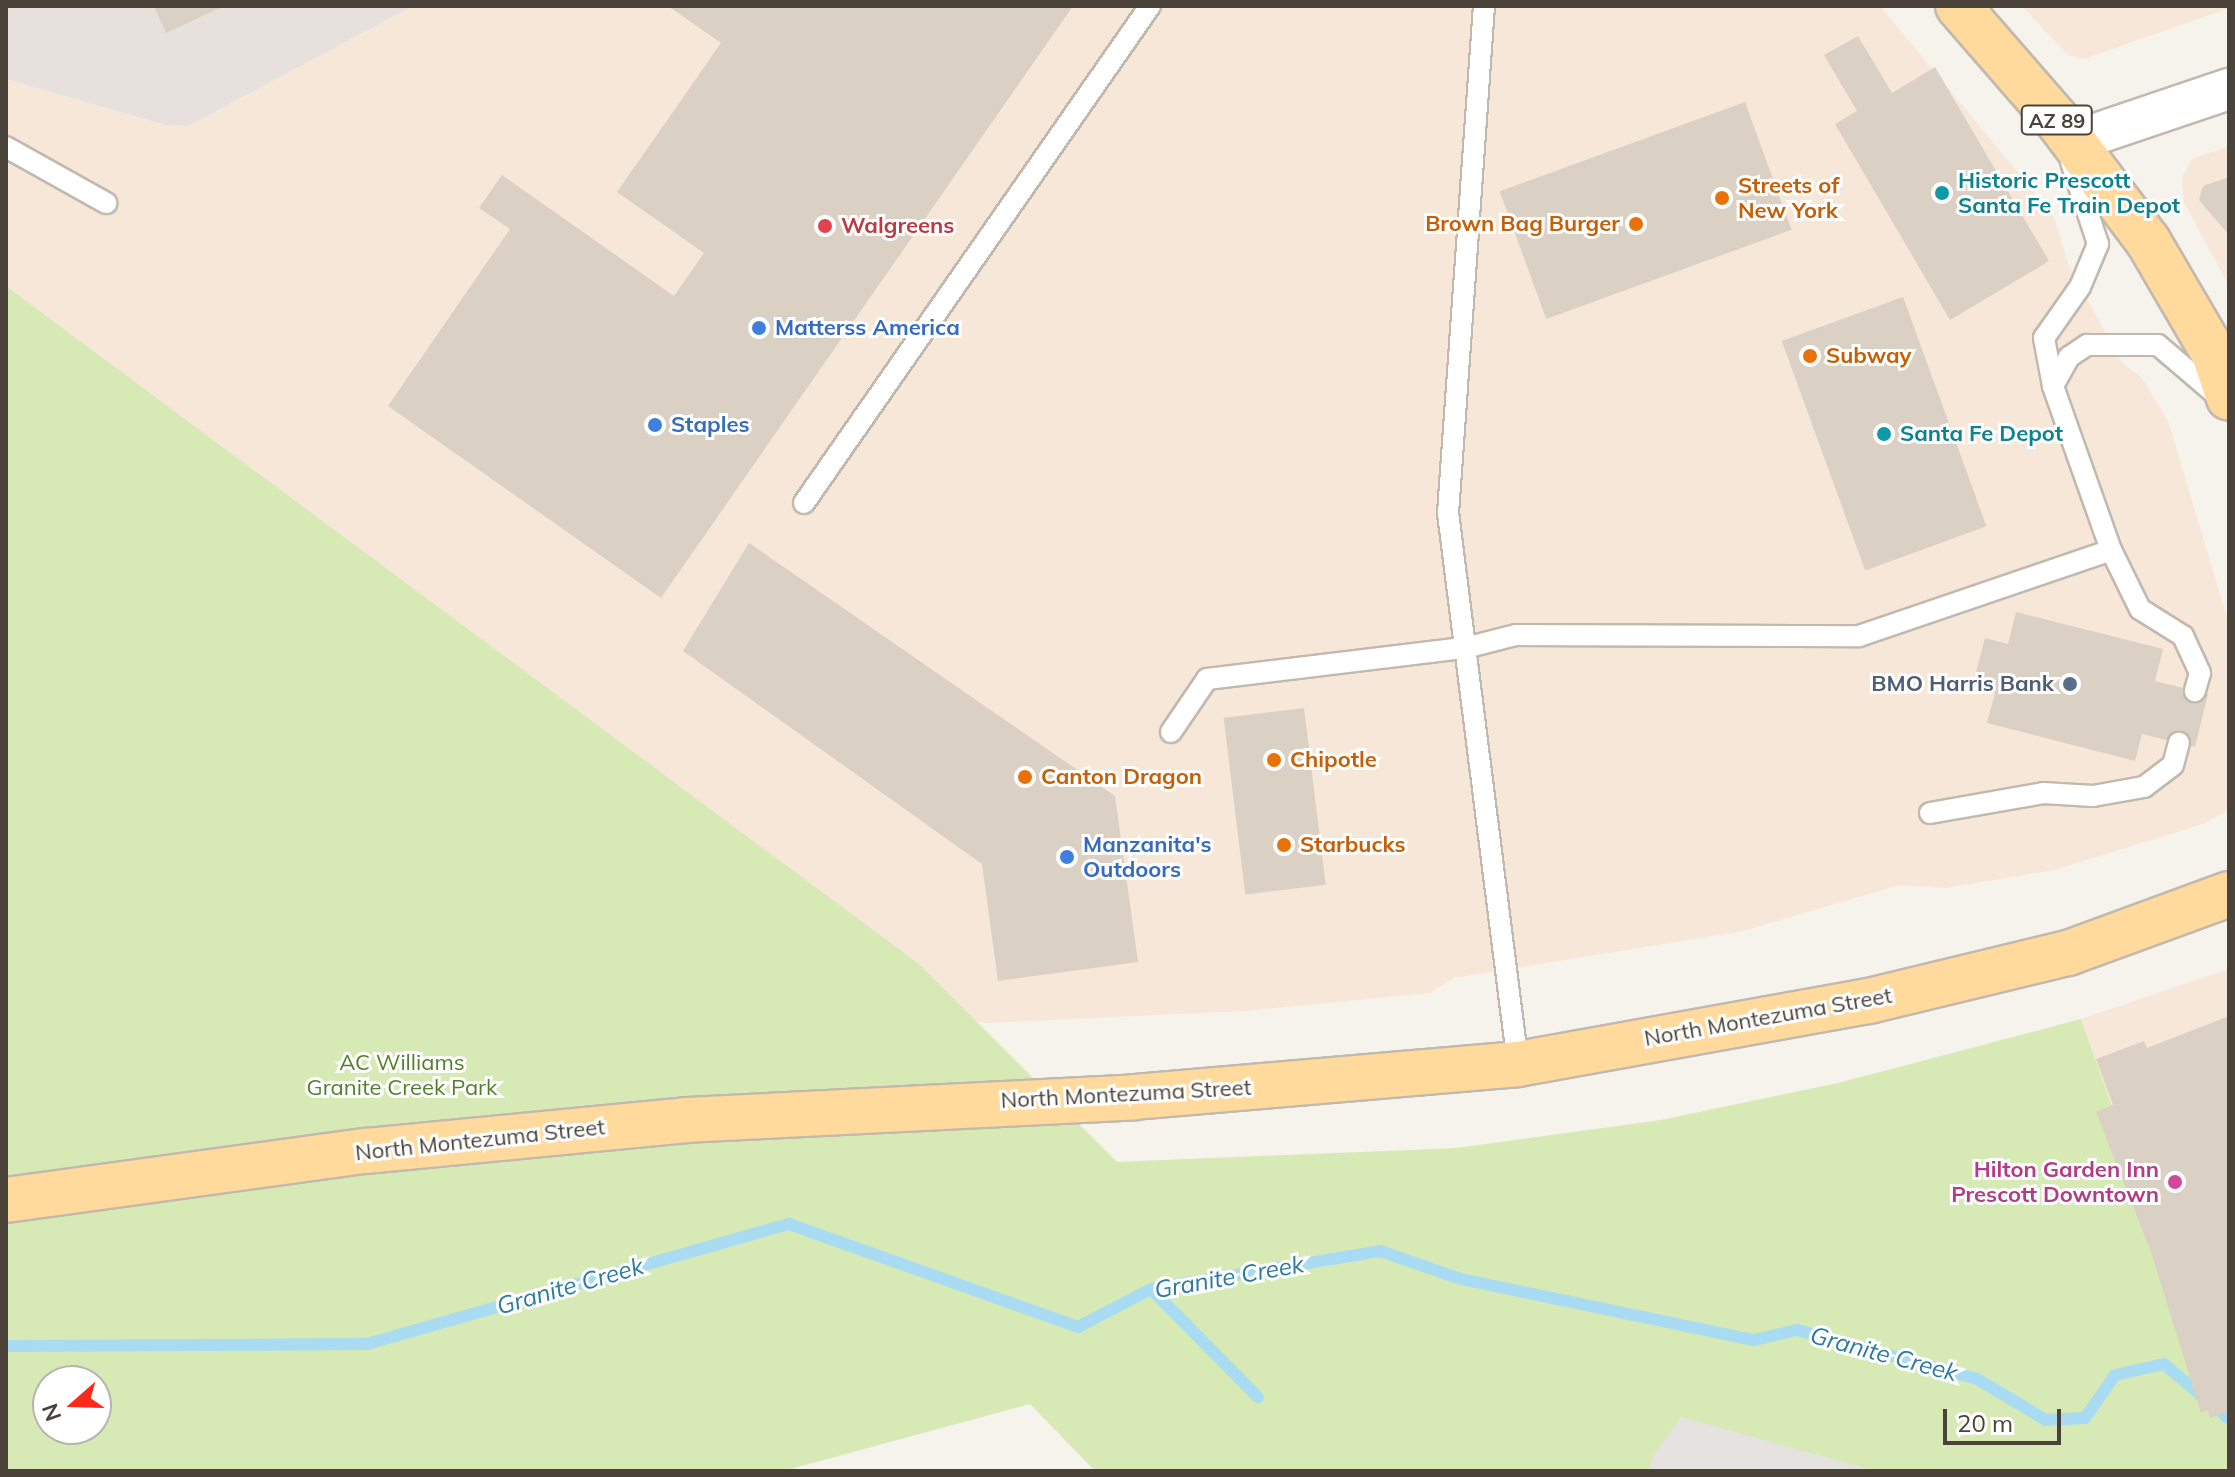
<!DOCTYPE html>
<style>
body{margin:0}
#map{position:relative;width:2235px;height:1477px;overflow:hidden;background:#f6f2ec;font-family:Mulish,sans-serif}
div>[style]{position:absolute}
.commercial>*{inset:0;background:#f7e7d8}
.industrial>*{inset:0;background:#e6e1dd}
.green>*{inset:0;background:#d7eab5}
.parking>*{inset:0;background:#e5e2e0}
.stream>*{height:12px;margin:-6px;padding:0 6px;transform-origin:6px;border-radius:6px;background:#a9dbf2}
.building>*{inset:0;background:#dbd0c4;transform-origin:0 0}
.roads{filter:drop-shadow(2px 0 #c2b9ae) drop-shadow(-2px 0 #c2b9ae) drop-shadow(0 2px #c2b9ae) drop-shadow(0 -2px #c2b9ae)}
.lane>*{height:20px;margin:-10px;padding:0 10px;transform-origin:10px;border-radius:10px;background:#fff}
.street>*{height:40px;margin:-20px;padding:0 20px;transform-origin:20px;border-radius:20px;background:#fff}
.primary>*{height:44px;margin:-22px;padding:0 22px;transform-origin:22px;border-radius:22px;background:#ffda9c}
.dots>*{width:22px;height:22px;translate:-50% -50%;box-sizing:border-box;border:4px solid #fff;border-radius:50%}
span{translate:-50% -50%;white-space:nowrap;text-align:center;line-height:1.15;-webkit-text-stroke:6px #fff;paint-order:stroke}
.shield-label span{padding:2px 6px;background:#fff;border:2px solid;border-radius:6px;-webkit-text-stroke-width:0}
.shield-label{font-size:20px;color:#4b4239;font-weight:700}
.culture-label{font-size:22px;color:#0d838f;font-weight:700}
.left{translate:0 -50%;text-align:left}
.food-label{font-size:22px;color:#c56008;font-weight:700}
.right{translate:-100% -50%;text-align:right}
.health-label{font-size:22px;color:#be3a42;font-weight:700}
.shop-label{font-size:22px;color:#366cbe;font-weight:700}
.service-label{font-size:22px;color:#4e5e75;font-weight:700}
.street-label{font-size:22px;color:#4b4239}
.park-label{font-size:22px;color:#527f2a}
.hotel-label{font-size:22px;color:#b23c85;font-weight:700}
.water-label{font-size:24px;color:#2a7aa2;font-style:italic}
.frame{position:absolute;inset:0;border:8px solid #4b4239;pointer-events:none}
.north{position:absolute;left:32px;top:1365px;width:80px;height:80px;box-sizing:border-box;background:#fff;border:2px solid #b7b3b0;border-radius:50%;rotate:250deg;font-size:22px;font-weight:700;line-height:32px;text-align:center;color:#4b4239}
.north::after{content:'';display:block;margin:auto;width:28px;height:36px;background:#fd2a1c;clip-path:polygon(50% 0,100% 100%,50% 72%,0 100%)}
.scale{position:absolute;left:1943px;top:1409px;width:118px;height:36px;box-sizing:border-box;border:4px solid #4b4239;border-top:0;padding-left:10px;font-size:24px;line-height:28px;white-space:nowrap;color:#4b4239;-webkit-text-stroke:6px #fff;paint-order:stroke}
</style>
<div id="map">
<div class="commercial">
<div style="clip-path:polygon(413px 6px,1880px 6px,2053px 215px,2069px 266px,2122px 363px,2142px 378px,2168px 421px,2229px 624px,2229px 810px,2203px 824px,2054px 870px,1946px 888px,1899px 885px,1743px 931px,1454px 978px,1430px 993px,1243px 1011px,986px 1023px,919px 1009px,918px 964px,6px 286px,6px 79px,164px 125px,188px 126px)"></div>
<div style="clip-path:polygon(2022px 6px,2229px 6px,2229px 8px,2084px 59px,2068px 55px)"></div>
<div style="clip-path:polygon(2229px 146px,2229px 286px,2184px 202px,2182px 177px,2192px 159px)"></div>
<div style="clip-path:polygon(2229px 969px,2229px 1396px,2208px 1377px,2081px 1019px)"></div>
</div>
<div class="industrial">
<div style="clip-path:polygon(6px 6px,413px 6px,188px 126px,165px 125px,6px 79px)"></div>
</div>
<div class="green">
<div style="clip-path:polygon(evenodd,6px 286px,919px 964px,1117px 1162px,1456px 1148px,1661px 1120px,1838px 1083px,2081px 1019px,2208px 1377px,2229px 1396px,2229px 1471px,1095px 1471px,1030px 1404px,783px 1471px,6px 1471px,6px 286px,48px 1381px,96px 1381px,96px 1429px,48px 1429px,48px 1381px)"></div>
</div>
<div class="parking">
<div style="clip-path:polygon(1681px 1417px,1875px 1471px,1651px 1471px,1651px 1459px)"></div>
</div>
<div class="stream">
<div style="left:1151px;top:1289px;width:152px;rotate:45.3deg"></div>
<div style="left:6px;top:1346px;width:361px;rotate:-0.3deg"></div>
<div style="left:367px;top:1344px;width:439px;rotate:-15.9deg"></div>
<div style="left:789px;top:1224px;width:307px;rotate:19.6deg"></div>
<div style="left:1078px;top:1327px;width:82px;rotate:-27.5deg"></div>
<div style="left:1151px;top:1289px;width:232px;rotate:-9.4deg"></div>
<div style="left:1380px;top:1251px;width:86px;rotate:19.1deg"></div>
<div style="left:1461px;top:1279px;width:299px;rotate:11.8deg"></div>
<div style="left:1754px;top:1340px;width:44px;rotate:-13.1deg"></div>
<div style="left:1797px;top:1330px;width:187px;rotate:15.2deg"></div>
<div style="left:1977px;top:1379px;width:80px;rotate:30.7deg"></div>
<div style="left:2046px;top:1420px;width:39px;rotate:-3deg"></div>
<div style="left:2085px;top:1418px;width:52px;rotate:-55.1deg"></div>
<div style="left:2115px;top:1375px;width:50px;rotate:-12.7deg"></div>
<div style="left:2164px;top:1364px;width:85px;rotate:40.2deg"></div>
</div>
<div class="building">
<div style="clip-path:polygon(154px 6px,224px 6px,166px 33px)"></div>
<div style="clip-path:polygon(668px 6px,1073px 6px,661px 598px,388px 406px,510px 229px,479px 208px,502px 175px,674px 296px,704px 253px,617px 192px,721px 43px)"></div>
<div style="clip-path:polygon(1858px 36px,1892px 93px,1935px 67px,2049px 261px,1950px 320px,1835px 124px,1857px 111px,1824px 55px)"></div>
<div style="left:1745px;top:102px;width:136px;height:261px;rotate:70deg"></div>
<div style="clip-path:polygon(2229px 177px,2229px 235px,2199px 200px,2203px 186px)"></div>
<div style="left:1903px;top:297px;width:244px;height:129px;rotate:70deg"></div>
<div style="clip-path:polygon(749px 543px,1115px 796px,1138px 962px,998px 981px,982px 864px,683px 651px)"></div>
<div style="clip-path:polygon(2016px 612px,2163px 649px,2155px 681px,2208px 694px,2195px 747px,2142px 734px,2135px 761px,1987px 723px,1995px 693px,1972px 687px,1985px 638px,2008px 644px)"></div>
<div style="left:1304px;top:708px;width:178px;height:81px;rotate:83deg"></div>
<div style="clip-path:polygon(2229px 1016px,2229px 1412px,2210px 1418px,2207px 1410px,2201px 1413px,2151px 1252px,2096px 1112px,2113px 1105px,2096px 1059px,2144px 1041px,2147px 1048px)"></div>
</div>
<div class="roads">
<div class="lane">
<div style="left:1484px;top:6px;width:508px;rotate:94.06deg"></div>
<div style="left:1448px;top:513px;width:555px;rotate:82.76deg"></div>
<div style="left:6px;top:147px;width:115px;rotate:29.2deg"></div>
<div style="left:2053px;top:386px;width:33px;rotate:-61deg"></div>
<div style="left:2069px;top:357px;width:22px;rotate:-34deg"></div>
<div style="left:2087px;top:345px;width:71px"></div>
<div style="left:2158px;top:345px;width:82px;rotate:40.5deg"></div>
<div style="left:804px;top:503px;width:606px;rotate:-55.16deg"></div>
<div style="left:2111px;top:550px;width:66px;rotate:63.8deg"></div>
<div style="left:2140px;top:609px;width:51px;rotate:32.1deg"></div>
<div style="left:2183px;top:636px;width:41px;rotate:65.3deg"></div>
<div style="left:2200px;top:673px;width:19px;rotate:106deg"></div>
<div style="left:1171px;top:732px;width:64px;rotate:-55.8deg"></div>
<div style="left:1207px;top:679px;width:260px;rotate:-6.9deg"></div>
<div style="left:1465px;top:648px;width:53px;rotate:-14.3deg"></div>
<div style="left:1516px;top:635px;width:343px;rotate:0.2deg"></div>
<div style="left:1859px;top:636px;width:266px;rotate:-18.8deg"></div>
<div style="left:2111px;top:550px;width:174px;rotate:-109.5deg"></div>
<div style="left:2053px;top:386px;width:49px;rotate:-100.6deg"></div>
<div style="left:2044px;top:338px;width:62px;rotate:-54.8deg"></div>
<div style="left:2080px;top:287px;width:47px;rotate:-67.3deg"></div>
<div style="left:2098px;top:244px;width:86px;rotate:-108.2deg"></div>
<div style="left:1930px;top:813px;width:115px;rotate:-10deg"></div>
<div style="left:2043px;top:793px;width:50px;rotate:3.4deg"></div>
<div style="left:2093px;top:796px;width:52px;rotate:-10deg"></div>
<div style="left:2144px;top:787px;width:36px;rotate:-37deg"></div>
<div style="left:2173px;top:765px;width:23px;rotate:-75deg"></div>
</div>
<div class="street">
<div style="left:2075px;top:141px;width:163px;rotate:-18.7deg"></div>
</div>
<div class="primary">
<div style="left:1958px;top:6px;width:151px;rotate:49deg"></div>
<div style="left:2057px;top:120px;width:151px;rotate:53.1deg"></div>
<div style="left:2148px;top:241px;width:131px;rotate:59.7deg"></div>
<div style="left:2214px;top:354px;width:46px;rotate:71.2deg"></div>
<div style="left:6px;top:1200px;width:363px;rotate:-7.8deg"></div>
<div style="left:366px;top:1151px;width:321px;rotate:-5.5deg"></div>
<div style="left:686px;top:1120px;width:449px;rotate:-2.9deg"></div>
<div style="left:1134px;top:1097px;width:385px;rotate:-4.9deg"></div>
<div style="left:1518px;top:1064px;width:357px;rotate:-10.2deg"></div>
<div style="left:1869px;top:1001px;width:205px;rotate:-13.6deg"></div>
<div style="left:2068px;top:953px;width:171px;rotate:-20.1deg"></div>
</div>
</div>
<div class="dots">
<div style="left:1942px;top:193px;background:#0f9aa8"></div>
<div style="left:1722px;top:198px;background:#e8710a"></div>
<div style="left:1636px;top:224px;background:#e8710a"></div>
<div style="left:825px;top:226px;background:#e0444e"></div>
<div style="left:759px;top:328px;background:#3f7fe0"></div>
<div style="left:1810px;top:356px;background:#e8710a"></div>
<div style="left:655px;top:425px;background:#3f7fe0"></div>
<div style="left:1884px;top:434px;background:#0f9aa8"></div>
<div style="left:2070px;top:684px;background:#5c6f8a"></div>
<div style="left:1274px;top:760px;background:#e8710a"></div>
<div style="left:1025px;top:777px;background:#e8710a"></div>
<div style="left:1284px;top:845px;background:#e8710a"></div>
<div style="left:1067px;top:857px;background:#3f7fe0"></div>
<div style="left:2175px;top:1182px;background:#d1479c"></div>
</div>
<div class="shield-label">
<span style="left:2057px;top:120px">AZ 89</span>
</div>
<div class="culture-label">
<span class="left" style="left:1958px;top:193px">Historic Prescott<br>Santa Fe Train Depot</span>
<span class="left" style="left:1900px;top:434px">Santa Fe Depot</span>
</div>
<div class="food-label">
<span class="left" style="left:1738px;top:198px">Streets of<br>New York</span>
<span class="right" style="left:1620px;top:224px">Brown Bag Burger</span>
<span class="left" style="left:1826px;top:356px">Subway</span>
<span class="left" style="left:1290px;top:760px">Chipotle</span>
<span class="left" style="left:1041px;top:777px">Canton Dragon</span>
<span class="left" style="left:1300px;top:845px">Starbucks</span>
</div>
<div class="health-label">
<span class="left" style="left:841px;top:226px">Walgreens</span>
</div>
<div class="shop-label">
<span class="left" style="left:775px;top:328px">Matterss America</span>
<span class="left" style="left:671px;top:425px">Staples</span>
<span class="left" style="left:1083px;top:857px">Manzanita's<br>Outdoors</span>
</div>
<div class="service-label">
<span class="right" style="left:2054px;top:684px">BMO Harris Bank</span>
</div>
<div class="street-label">
<span style="left:1768px;top:1017px;rotate:-10deg">North Montezuma Street</span>
<span style="left:1126px;top:1094px;rotate:-3deg">North Montezuma Street</span>
<span style="left:480px;top:1140px;rotate:-6deg">North Montezuma Street</span>
</div>
<div class="park-label">
<span style="left:402px;top:1075px">AC Williams<br>Granite Creek Park</span>
</div>
<div class="hotel-label">
<span class="right" style="left:2159px;top:1182px">Hilton Garden Inn<br>Prescott Downtown</span>
</div>
<div class="water-label">
<span style="left:1229px;top:1277px;rotate:-10deg">Granite Creek</span>
<span style="left:570px;top:1286px;rotate:-16deg">Granite Creek</span>
<span style="left:1884px;top:1354px;rotate:15deg">Granite Creek</span>
</div>
<div class="frame"></div>
<div class="north">N</div>
<div class="scale">20 m</div>
</div>
